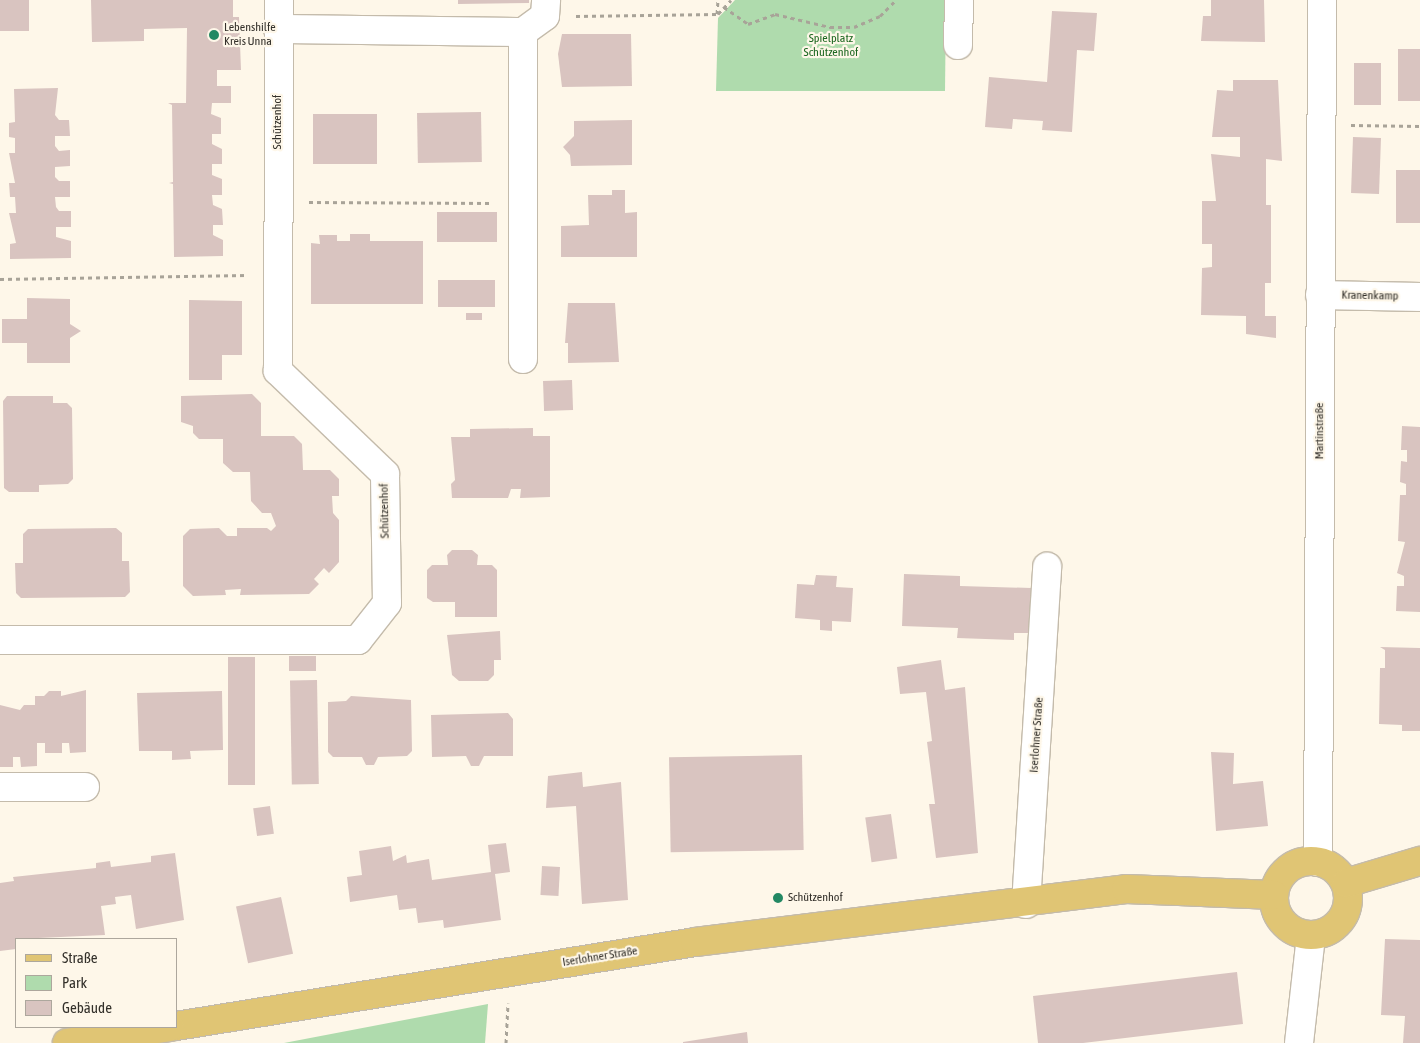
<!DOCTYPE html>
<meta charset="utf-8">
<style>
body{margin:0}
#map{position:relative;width:1420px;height:1043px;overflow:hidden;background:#fef7e9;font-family:"Asap Condensed",sans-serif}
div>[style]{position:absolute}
.green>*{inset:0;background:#afdbad}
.building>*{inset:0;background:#d9c4c0;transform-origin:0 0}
.path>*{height:3px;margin-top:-1.5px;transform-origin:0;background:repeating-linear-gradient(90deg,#a8a398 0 4px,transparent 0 8px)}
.roads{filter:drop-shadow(1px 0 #c4bbab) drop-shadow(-1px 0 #c4bbab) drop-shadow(0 1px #c4bbab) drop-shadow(0 -1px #c4bbab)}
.minor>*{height:28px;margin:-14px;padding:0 14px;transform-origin:14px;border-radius:14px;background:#fff}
.major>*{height:28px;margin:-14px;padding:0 14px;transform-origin:14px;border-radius:14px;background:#e0c574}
.major>.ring{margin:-14px;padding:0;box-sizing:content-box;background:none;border:28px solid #e0c574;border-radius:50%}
.dots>*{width:14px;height:14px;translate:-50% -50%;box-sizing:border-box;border:2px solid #fef7e9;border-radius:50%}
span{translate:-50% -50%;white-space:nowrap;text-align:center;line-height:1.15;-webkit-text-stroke:4.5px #fef7e9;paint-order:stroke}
.poi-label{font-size:12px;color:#33302a}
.left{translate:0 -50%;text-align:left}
.park-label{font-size:12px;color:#1d6821}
.street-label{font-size:12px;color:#33302a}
.legend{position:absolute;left:15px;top:938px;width:162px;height:90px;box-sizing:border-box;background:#fef7e9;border:1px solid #ada79d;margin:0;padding:6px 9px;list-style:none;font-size:15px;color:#33302a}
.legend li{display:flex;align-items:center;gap:10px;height:25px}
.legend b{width:25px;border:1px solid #ada79d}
</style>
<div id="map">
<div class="green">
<div style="clip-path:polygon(735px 0,946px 0,945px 91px,716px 91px,718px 18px)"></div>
<div style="clip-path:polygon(488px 1004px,485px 1043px,284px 1043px)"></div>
</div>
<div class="building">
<div style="left:29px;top:0;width:31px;height:29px;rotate:90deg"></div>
<div style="clip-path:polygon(91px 0,233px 0,233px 17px,239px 17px,241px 70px,217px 70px,217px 86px,231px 86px,231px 103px,212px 103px,211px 114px,221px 118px,221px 134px,212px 134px,212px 144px,222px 149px,222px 164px,212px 164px,212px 175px,222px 179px,222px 195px,212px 195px,213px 205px,222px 209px,223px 225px,213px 225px,213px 235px,223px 240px,223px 256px,174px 257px,173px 184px,169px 183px,173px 182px,172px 105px,168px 103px,186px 103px,187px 28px,144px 29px,144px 41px,92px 42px)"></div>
<div style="clip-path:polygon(458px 0,529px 0,529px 3px,458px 4px)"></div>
<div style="clip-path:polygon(1211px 0,1264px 0,1265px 42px,1201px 41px,1203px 16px,1211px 16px)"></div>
<div style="clip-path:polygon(1052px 11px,1097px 13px,1094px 51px,1077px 50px,1072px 132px,1042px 130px,1043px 121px,1013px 119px,1012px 129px,985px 127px,989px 77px,1047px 82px)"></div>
<div style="clip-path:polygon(562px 34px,631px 34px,632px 86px,562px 87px,558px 54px)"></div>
<div style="left:1398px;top:49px;width:22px;height:52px"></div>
<div style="left:1354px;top:63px;width:27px;height:42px"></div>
<div style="clip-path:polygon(1233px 80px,1278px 80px,1282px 161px,1266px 159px,1266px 205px,1271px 205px,1271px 283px,1265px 283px,1265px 316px,1276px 316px,1276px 338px,1246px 334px,1246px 316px,1201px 315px,1202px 268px,1212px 267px,1212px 244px,1202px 244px,1202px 201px,1216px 201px,1211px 154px,1240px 157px,1240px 137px,1212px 137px,1217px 90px,1233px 91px)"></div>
<div style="clip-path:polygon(58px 88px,55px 115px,59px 120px,69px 120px,70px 136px,55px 136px,55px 146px,59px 151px,70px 150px,70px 166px,55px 167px,55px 177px,59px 181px,70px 181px,70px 197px,55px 197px,56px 207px,59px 211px,71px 211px,71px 227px,56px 227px,56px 237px,71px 241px,71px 258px,10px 259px,10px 244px,16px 243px,9px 213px,16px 213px,15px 197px,10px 197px,9px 183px,15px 183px,9px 153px,15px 153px,15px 138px,9px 137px,9px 123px,15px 122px,14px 89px)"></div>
<div style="left:481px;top:112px;width:50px;height:64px;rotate:89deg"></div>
<div style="left:313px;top:114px;width:64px;height:50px"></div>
<div style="clip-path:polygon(632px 120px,632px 165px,571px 166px,570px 155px,563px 147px,574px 136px,574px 121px)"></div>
<div style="left:1353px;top:137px;width:28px;height:56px;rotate:2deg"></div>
<div style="left:1396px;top:170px;width:24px;height:53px"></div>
<div style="clip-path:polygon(612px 190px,625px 190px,625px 213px,637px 212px,637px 257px,561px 257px,561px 226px,589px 225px,588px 195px,612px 195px)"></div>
<div style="left:497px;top:212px;width:30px;height:60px;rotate:90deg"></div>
<div style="clip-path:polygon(350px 234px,370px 234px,370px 241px,423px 241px,423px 304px,311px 304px,311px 243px,320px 244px,319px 235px,337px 235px,337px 241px,350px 241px)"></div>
<div style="left:495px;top:280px;width:27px;height:57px;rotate:90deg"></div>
<div style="clip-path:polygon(27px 298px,70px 299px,70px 324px,81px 331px,70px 338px,70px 363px,27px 363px,27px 343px,2px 343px,2px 319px,27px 319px)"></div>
<div style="clip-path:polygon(189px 300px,242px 301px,242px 355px,222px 355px,222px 380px,189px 380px)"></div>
<div style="clip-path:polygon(568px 303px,615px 303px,619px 362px,568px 363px,568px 343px,565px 343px)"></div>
<div style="left:466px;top:313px;width:16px;height:7px"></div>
<div style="left:572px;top:380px;width:30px;height:29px;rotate:88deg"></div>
<div style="clip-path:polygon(252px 394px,261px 403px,261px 436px,294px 436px,302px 444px,303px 470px,330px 470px,339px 479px,339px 496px,332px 496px,333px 513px,339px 520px,339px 562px,329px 573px,324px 568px,314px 579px,319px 584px,309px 594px,240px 595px,241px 589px,225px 590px,226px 595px,193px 596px,183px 586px,183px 536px,190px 529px,219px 528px,227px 536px,237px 536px,237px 528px,267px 528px,271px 531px,276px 526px,271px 513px,262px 513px,251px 501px,250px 472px,233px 472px,223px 463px,223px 439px,199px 439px,193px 433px,193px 426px,181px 422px,181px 396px)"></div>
<div style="clip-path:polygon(7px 396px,53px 396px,53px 403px,67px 403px,72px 408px,73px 479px,68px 484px,39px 485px,39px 492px,9px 492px,4px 488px,3px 401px)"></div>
<div style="clip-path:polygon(1402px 426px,1420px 427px,1420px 612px,1396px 611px,1397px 586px,1404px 586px,1404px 576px,1397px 573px,1405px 542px,1398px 541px,1400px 495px,1406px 495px,1406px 484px,1400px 482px,1401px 461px,1407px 462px,1407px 450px,1401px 450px)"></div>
<div style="clip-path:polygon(533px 428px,533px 436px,550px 436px,550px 497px,520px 498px,521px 489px,511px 489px,508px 498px,452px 498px,451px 484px,455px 480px,451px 437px,470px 437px,470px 429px)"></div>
<div style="clip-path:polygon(116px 528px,122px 533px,122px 561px,129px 561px,130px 592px,125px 597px,21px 598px,16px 593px,15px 563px,23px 563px,23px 534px,28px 529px)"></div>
<div style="clip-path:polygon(452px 550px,472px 550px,478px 555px,477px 565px,492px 565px,497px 570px,497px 617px,455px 617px,455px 602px,433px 602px,427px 598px,427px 570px,432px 565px,448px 565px,447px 555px)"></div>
<div style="clip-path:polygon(904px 574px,960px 576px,960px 586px,1031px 588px,1029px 633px,1014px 633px,1014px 640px,957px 638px,958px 628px,902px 626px)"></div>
<div style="clip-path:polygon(816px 575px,837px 576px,836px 587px,853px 588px,851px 622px,832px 621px,832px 631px,820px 630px,820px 620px,795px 618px,797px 584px,814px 585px)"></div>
<div style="clip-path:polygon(500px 631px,501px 660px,494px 660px,494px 675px,488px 681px,459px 681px,452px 675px,447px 635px)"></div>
<div style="clip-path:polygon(1380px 647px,1420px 648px,1420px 731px,1402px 731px,1402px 725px,1379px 724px,1380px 668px,1385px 668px,1385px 650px)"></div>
<div style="left:289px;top:656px;width:27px;height:15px"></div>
<div style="left:228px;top:657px;width:27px;height:128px"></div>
<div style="clip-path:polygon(941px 660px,945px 690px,965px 687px,978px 853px,936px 858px,929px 804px,935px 804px,927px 742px,932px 741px,926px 692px,900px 694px,897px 667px)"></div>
<div style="left:317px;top:680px;width:104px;height:27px;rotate:89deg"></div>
<div style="clip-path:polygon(86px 690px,86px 752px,70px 753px,69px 743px,62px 743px,62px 753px,45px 753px,45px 743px,37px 743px,37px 766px,21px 767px,20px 757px,13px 757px,13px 767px,0 767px,0 705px,20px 710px,24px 705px,35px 705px,35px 696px,44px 696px,49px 691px,61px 691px,61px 696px)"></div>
<div style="clip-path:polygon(222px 691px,223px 750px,190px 751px,191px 759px,172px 760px,172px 751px,139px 751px,137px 693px)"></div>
<div style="clip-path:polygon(351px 696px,411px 700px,412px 751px,407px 756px,378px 757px,374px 765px,366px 765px,362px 757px,333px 757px,328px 752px,328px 702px,346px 701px)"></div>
<div style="clip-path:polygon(508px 713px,513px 719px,513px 756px,484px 756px,479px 766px,471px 766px,466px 756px,432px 757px,431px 715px)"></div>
<div style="clip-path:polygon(1211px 752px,1234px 753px,1233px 784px,1263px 781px,1268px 826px,1216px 831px)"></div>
<div style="left:802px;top:755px;width:95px;height:133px;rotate:89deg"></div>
<div style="clip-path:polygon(582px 772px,583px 787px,621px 782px,628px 900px,582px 904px,576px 806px,546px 808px,548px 776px)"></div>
<div style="left:270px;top:806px;width:28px;height:17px;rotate:82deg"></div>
<div style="left:891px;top:814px;width:45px;height:26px;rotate:82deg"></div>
<div style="clip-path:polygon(506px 843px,510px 872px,495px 874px,501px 920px,444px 928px,443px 920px,418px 923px,416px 908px,399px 910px,397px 895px,350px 902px,347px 877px,362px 875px,359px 851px,391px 846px,393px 861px,406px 855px,407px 863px,429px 859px,432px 880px,491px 872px,488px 845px)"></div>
<div style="clip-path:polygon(175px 853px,184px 920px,136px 929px,131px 895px,115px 897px,116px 904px,101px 906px,105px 935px,16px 939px,16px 949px,0 951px,0 883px,14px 881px,13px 877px,96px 868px,96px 863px,110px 861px,111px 867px,151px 862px,151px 856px)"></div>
<div style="left:542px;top:866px;width:18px;height:29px;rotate:3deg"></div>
<div style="left:281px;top:897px;width:58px;height:46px;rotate:78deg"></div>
<div style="clip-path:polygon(1385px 939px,1420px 940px,1420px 1043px,1403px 1043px,1405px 1016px,1381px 1015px)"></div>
<div style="clip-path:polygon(1237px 972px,1243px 1024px,1083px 1043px,1038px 1043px,1033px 996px)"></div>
<div style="clip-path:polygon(747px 1032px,748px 1043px,683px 1043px,683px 1042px)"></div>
</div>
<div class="path">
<div style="left:724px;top:7px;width:29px;rotate:35deg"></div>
<div style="left:748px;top:24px;width:29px;rotate:-20deg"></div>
<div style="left:775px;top:14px;width:57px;rotate:13.3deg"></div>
<div style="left:830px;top:27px;width:24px"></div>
<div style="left:854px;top:27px;width:28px;rotate:-23deg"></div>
<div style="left:880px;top:16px;width:23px;rotate:-45deg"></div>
<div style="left:718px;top:14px;width:19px;rotate:-47deg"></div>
<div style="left:576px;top:16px;width:141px;rotate:-0.8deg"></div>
<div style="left:717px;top:14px;width:14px;rotate:-86deg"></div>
<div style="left:1351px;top:125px;width:69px;rotate:0.8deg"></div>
<div style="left:309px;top:202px;width:183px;rotate:0.3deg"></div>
<div style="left:0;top:279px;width:247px;rotate:-0.9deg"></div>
<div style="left:506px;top:1043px;width:40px;rotate:-87.1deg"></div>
</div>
<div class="roads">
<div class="minor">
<div style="left:278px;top:29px;width:245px;rotate:0.7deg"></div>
<div style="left:523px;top:32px;width:327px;rotate:90deg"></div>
<div style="left:523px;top:32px;width:27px;rotate:-36deg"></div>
<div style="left:545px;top:16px;width:16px;rotate:-86deg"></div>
<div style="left:958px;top:45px;width:45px;rotate:-88.7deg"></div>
<div style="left:1320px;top:295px;width:100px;rotate:1.1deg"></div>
<div style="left:0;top:640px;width:358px"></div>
<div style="left:358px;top:640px;width:47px;rotate:-51.9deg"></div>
<div style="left:387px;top:603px;width:129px;rotate:-90.9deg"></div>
<div style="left:385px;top:474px;width:149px;rotate:-136.1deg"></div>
<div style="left:278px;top:371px;width:371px;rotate:-89.8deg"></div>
<div style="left:0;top:787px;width:85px"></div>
<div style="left:1318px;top:862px;width:862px;rotate:-89.73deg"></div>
<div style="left:1026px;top:904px;width:338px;rotate:-86.4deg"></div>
<div style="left:1299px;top:1043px;width:108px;rotate:-83.6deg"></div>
</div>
<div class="major">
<div class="ring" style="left:1274px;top:861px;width:46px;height:46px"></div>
<div style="left:1346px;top:883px;width:77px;rotate:-16.6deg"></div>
<div style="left:176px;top:1026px;width:526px;rotate:-9.19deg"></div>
<div style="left:695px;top:942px;width:434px;rotate:-7deg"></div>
<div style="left:1126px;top:889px;width:148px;rotate:2.3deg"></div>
<div style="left:67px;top:1043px;width:104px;rotate:-8.8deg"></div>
</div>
</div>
<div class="dots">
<div style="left:214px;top:35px;background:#238863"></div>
<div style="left:778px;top:898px;background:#238863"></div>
</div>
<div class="poi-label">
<span class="left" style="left:224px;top:35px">Lebenshilfe<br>Kreis Unna</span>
<span class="left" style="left:788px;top:898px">Schützenhof</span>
</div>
<div class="park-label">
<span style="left:831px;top:46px">Spielplatz<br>Schützenhof</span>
</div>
<div class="street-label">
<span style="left:278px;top:122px;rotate:-90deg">Schützenhof</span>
<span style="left:1370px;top:296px;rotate:1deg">Kranenkamp</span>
<span style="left:1320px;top:431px;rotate:-90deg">Martinstraße</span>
<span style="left:385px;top:511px;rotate:-91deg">Schützenhof</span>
<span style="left:1037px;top:735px;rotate:-86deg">Iserlohner Straße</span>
<span style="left:600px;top:957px;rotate:-9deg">Iserlohner Straße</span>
</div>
<ul class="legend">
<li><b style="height:6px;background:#e0c574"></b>Straße</li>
<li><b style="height:14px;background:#afdbad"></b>Park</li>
<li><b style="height:14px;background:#d9c4c0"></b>Gebäude</li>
</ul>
</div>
